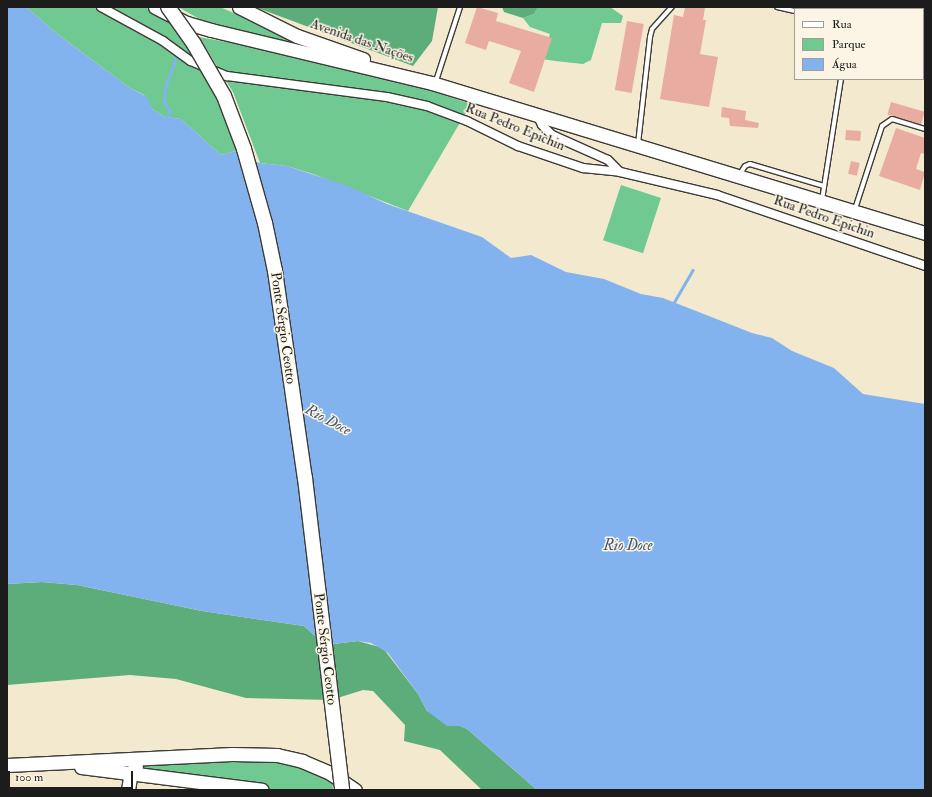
<!DOCTYPE html>
<meta charset="utf-8">
<style>
body{margin:0}
#map{position:relative;width:932px;height:797px;overflow:hidden;background:#f3e9ce;font-family:"IM FELL Double Pica",serif}
div>[style]{position:absolute}
.green>*{inset:0;background:#70c990;transform-origin:0 0}
.forest>*{inset:0;background:#5cad7a}
.water>*{inset:0;background:#83b3ee}
.stream>*{height:2.5px;margin:-1.25px;padding:0 1.25px;transform-origin:1.25px;border-radius:1.25px;background:#83b3ee}
.building>*{inset:0;background:#e9aca0;transform-origin:0 0}
.roads{filter:drop-shadow(1px 0 #3c3b37) drop-shadow(-1px 0 #3c3b37) drop-shadow(0 1px #3c3b37) drop-shadow(0 -1px #3c3b37)}
.service>*{height:4px;margin:-2px;padding:0 2px;transform-origin:2px;border-radius:2px;background:#fff}
.minor>*{height:8px;margin:-4px;padding:0 4px;transform-origin:4px;border-radius:4px;background:#fff}
.primary>*{height:13px;margin:-6.5px;padding:0 6.5px;transform-origin:6.5px;border-radius:6.5px;background:#fff}
.bridges{filter:drop-shadow(1px 0 #3c3b37) drop-shadow(-1px 0 #3c3b37) drop-shadow(0 1px #3c3b37) drop-shadow(0 -1px #3c3b37)}
.trunk-bridge>*{height:14px;margin:-7px;padding:0 7px;transform-origin:7px;border-radius:7px;background:#fff}
span{translate:-50% -50%;white-space:nowrap;text-align:center;line-height:1.15;-webkit-text-stroke:3px #fcf5e5;paint-order:stroke}
.street-label{font-size:14px;color:#1c1c1c}
.water-label{font-size:15px;color:#455870;font-style:italic}
.frame{position:absolute;inset:0;border:8px solid #1c1c1c;pointer-events:none}
.legend{position:absolute;left:794px;top:8px;width:130px;height:72px;box-sizing:border-box;background:#fcf5e5;border:1px solid #a29e95;margin:0;padding:5px 7px;list-style:none;font-size:12px;color:#1c1c1c}
.legend li{display:flex;align-items:center;gap:8px;height:20px}
.legend b{width:20px;border:1px solid #a29e95}
.scale{position:absolute;left:8px;top:771px;width:125px;height:18px;box-sizing:border-box;border:2px solid #1c1c1c;border-top:0;padding-left:5px;font-size:12px;line-height:14px;white-space:nowrap;color:#1c1c1c;-webkit-text-stroke:3px #fcf5e5;paint-order:stroke}
</style>
<div id="map">
<div class="green">
<div style="clip-path:polygon(26px 7px,149px 7px,165px 15px,196px 58px,227px 119px,239px 150px,221px 155px,181px 119px,165px 117px,152px 109px,144px 95px,130px 88px,60px 36px)"></div>
<div style="clip-path:polygon(178px 7px,220px 7px,317px 50px,212px 26px)"></div>
<div style="clip-path:polygon(538px 7px,610px 7px,623px 16px,621px 23px,602px 23px,591px 60px,583px 64px,555px 61px,542px 59px,550px 34px,530px 27px,523px 18px,534px 14px)"></div>
<div style="clip-path:polygon(822px 7px,925px 7px,925px 27px,923px 29px,923px 9px)"></div>
<div style="clip-path:polygon(199px 37px,287px 53px,405px 82px,471px 104px,408px 211px,313px 174px,287px 166px,260px 163px,233px 92px)"></div>
<div style="left:621px;top:185px;width:42px;height:58px;rotate:18deg"></div>
<div style="clip-path:polygon(261px 760px,303px 765px,332px 779px,333px 790px,278px 790px,139px 770px,143px 766px)"></div>
</div>
<div class="forest">
<div style="clip-path:polygon(255px 7px,438px 7px,432px 41px,413px 66px)"></div>
<div style="clip-path:polygon(502px 7px,538px 7px,534px 14px,523px 18px,504px 12px)"></div>
<div style="clip-path:polygon(42px 582px,77px 585px,202px 611px,304px 626px,325px 645px,358px 641px,383px 648px,418px 694px,427px 711px,467px 729px,537px 790px,482px 790px,440px 750px,404px 741px,405px 725px,373px 691px,363px 690px,331px 700px,246px 698px,176px 679px,130px 675px,7px 685px,7px 584px)"></div>
</div>
<div class="water">
<div style="clip-path:polygon(7px 7px,26px 7px,60px 36px,130px 88px,147px 97px,152px 109px,165px 117px,181px 119px,221px 155px,239px 150px,245px 158px,260px 163px,287px 166px,348px 186px,387px 204px,482px 237px,511px 258px,531px 255px,566px 272px,604px 279px,641px 294px,663px 298px,752px 333px,772px 338px,792px 351px,834px 368px,863px 394px,925px 404px,925px 790px,537px 790px,467px 729px,460px 726px,447px 726px,427px 711px,418px 694px,388px 653px,371px 643px,358px 641px,325px 645px,304px 626px,202px 611px,77px 585px,42px 582px,7px 584px)"></div>
</div>
<div class="stream">
<div style="left:166px;top:119px;width:9px;rotate:-63deg"></div>
<div style="left:170px;top:111px;width:10px;rotate:-127deg"></div>
<div style="left:164px;top:103px;width:14px;rotate:-86deg"></div>
<div style="left:165px;top:89px;width:34px;rotate:-71deg"></div>
<div style="left:673px;top:304px;width:39px;rotate:-60deg"></div>
</div>
<div class="building">
<div style="clip-path:polygon(477px 7px,498px 13px,496px 21px,552px 38px,534px 92px,509px 83px,521px 51px,489px 41px,486px 50px,465px 43px)"></div>
<div style="clip-path:polygon(685px 7px,705px 8px,703px 20px,706px 20px,700px 54px,718px 57px,709px 107px,660px 99px,674px 15px,683px 17px)"></div>
<div style="left:627px;top:21px;width:17px;height:70px;rotate:10deg"></div>
<div style="left:891px;top:102px;width:35px;height:13px;rotate:16deg"></div>
<div style="clip-path:polygon(722px 107px,746px 111px,745px 120px,759px 123px,758px 128px,730px 126px,729px 118px,721px 117px)"></div>
<div style="clip-path:polygon(896px 128px,925px 138px,925px 154px,921px 153px,916px 169px,925px 172px,920px 190px,879px 176px)"></div>
<div style="left:846px;top:130px;width:15px;height:10px;rotate:4deg"></div>
<div style="left:851px;top:161px;width:9px;height:13px;rotate:13deg"></div>
</div>
<div class="roads">
<div class="service">
<div style="left:777px;top:7px;width:18px;rotate:13deg"></div>
<div style="left:436px;top:81px;width:78px;rotate:-72deg"></div>
<div style="left:638px;top:144px;width:108px;rotate:-83.6deg"></div>
<div style="left:650px;top:37px;width:8px;rotate:-76deg"></div>
<div style="left:652px;top:29px;width:30px;rotate:-48deg"></div>
<div style="left:740px;top:174px;width:9px;rotate:-58deg"></div>
<div style="left:745px;top:166px;width:5px;rotate:-22deg"></div>
<div style="left:750px;top:164px;width:77px;rotate:16.6deg"></div>
<div style="left:822px;top:200px;width:122px;rotate:-81.1deg"></div>
<div style="left:855px;top:209px;width:87px;rotate:-72deg"></div>
<div style="left:882px;top:126px;width:12px;rotate:-35deg"></div>
<div style="left:892px;top:119px;width:34px;rotate:17deg"></div>
</div>
<div class="minor">
<div style="left:101px;top:7px;width:71px;rotate:28.7deg"></div>
<div style="left:163px;top:41px;width:34px;rotate:36deg"></div>
<div style="left:191px;top:61px;width:39px;rotate:23deg"></div>
<div style="left:227px;top:76px;width:161px;rotate:7.5deg"></div>
<div style="left:387px;top:97px;width:41px;rotate:12.7deg"></div>
<div style="left:427px;top:106px;width:43px;rotate:20.6deg"></div>
<div style="left:467px;top:121px;width:57px;rotate:26.1deg"></div>
<div style="left:518px;top:146px;width:69px;rotate:18.7deg"></div>
<div style="left:583px;top:168px;width:37px;rotate:6deg"></div>
<div style="left:620px;top:172px;width:100px;rotate:13.3deg"></div>
<div style="left:717px;top:195px;width:220px;rotate:18.8deg"></div>
<div style="left:537px;top:115px;width:11px;rotate:63deg"></div>
<div style="left:542px;top:125px;width:14px;rotate:45deg"></div>
<div style="left:552px;top:135px;width:61px;rotate:24.1deg"></div>
<div style="left:608px;top:160px;width:17px;rotate:45deg"></div>
</div>
<div class="primary">
<div style="left:155px;top:7px;width:36px;rotate:27deg"></div>
<div style="left:187px;top:23px;width:25px;rotate:16deg"></div>
<div style="left:211px;top:30px;width:227px;rotate:13.5deg"></div>
<div style="left:432px;top:83px;width:515px;rotate:16.92deg"></div>
<div style="left:239px;top:7px;width:65px;rotate:26.6deg"></div>
<div style="left:297px;top:36px;width:70px;rotate:19.2deg"></div>
<div style="left:7px;top:765px;width:225px;rotate:-2.8deg"></div>
<div style="left:232px;top:754px;width:45px;rotate:1.3deg"></div>
<div style="left:277px;top:755px;width:26px;rotate:13deg"></div>
<div style="left:302px;top:761px;width:30px;rotate:23deg"></div>
<div style="left:330px;top:773px;width:30px;rotate:34deg"></div>
<div style="left:81px;top:767px;width:182px;rotate:7.2deg"></div>
<div style="left:128px;top:790px;width:18px;rotate:-81deg"></div>
<div style="left:131px;top:772px;width:7px;rotate:-45deg"></div>
</div>
</div>
<div class="bridges">
<div class="trunk-bridge">
<div style="left:168px;top:7px;width:45px;rotate:54.9deg"></div>
<div style="left:194px;top:44px;width:60px;rotate:60deg"></div>
<div style="left:224px;top:96px;width:57px;rotate:69.3deg"></div>
<div style="left:244px;top:149px;width:77px;rotate:74.2deg"></div>
<div style="left:265px;top:223px;width:49px;rotate:78.2deg"></div>
<div style="left:275px;top:271px;width:209px;rotate:81.8deg"></div>
<div style="left:305px;top:478px;width:314px;rotate:83.2deg"></div>
</div>
</div>
<div class="street-label">
<span style="left:362px;top:41px;rotate:19deg">Avenida das Nações</span>
<span style="left:515px;top:127px;rotate:22deg">Rua Pedro Epichin</span>
<span style="left:824px;top:217px;rotate:19deg">Rua Pedro Epichin</span>
<span style="left:283px;top:328px;rotate:82deg">Ponte Sérgio Ceotto</span>
<span style="left:325px;top:649px;rotate:83deg">Ponte Sérgio Ceotto</span>
</div>
<div class="water-label">
<span style="left:328px;top:420px;rotate:28deg">Rio Doce</span>
<span style="left:628px;top:546px">Rio Doce</span>
</div>
<div class="frame"></div>
<ul class="legend">
<li><b style="height:5px;background:#fff"></b>Rua</li>
<li><b style="height:11px;background:#70c990"></b>Parque</li>
<li><b style="height:11px;background:#83b3ee"></b>Água</li>
</ul>
<div class="scale">100 m</div>
</div>
